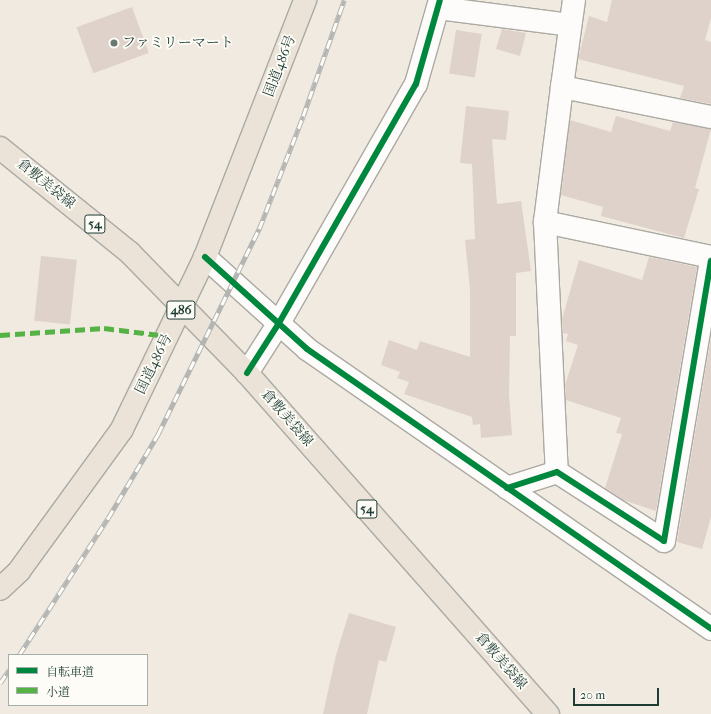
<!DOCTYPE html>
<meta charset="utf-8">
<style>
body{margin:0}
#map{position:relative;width:711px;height:714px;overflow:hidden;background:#f1eae0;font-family:"IM FELL French Canon","Noto Serif JP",serif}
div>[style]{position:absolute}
.building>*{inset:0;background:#dfd2ca;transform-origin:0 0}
.roads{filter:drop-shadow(1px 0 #aaaaa3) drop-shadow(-1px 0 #aaaaa3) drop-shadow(0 1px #aaaaa3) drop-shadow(0 -1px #aaaaa3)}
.minor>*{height:22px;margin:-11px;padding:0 11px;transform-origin:11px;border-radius:11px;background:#fdfcfa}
.major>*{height:22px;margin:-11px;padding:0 11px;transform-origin:11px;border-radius:11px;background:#ebe3d8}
.highway>*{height:22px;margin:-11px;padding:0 11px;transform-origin:11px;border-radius:11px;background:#ebe3d8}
.rail>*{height:4.5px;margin-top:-2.25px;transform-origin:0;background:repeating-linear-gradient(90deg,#fdfcf7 0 9px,#b4b6b4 0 18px);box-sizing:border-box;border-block:1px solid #b4b6b4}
.quiet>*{height:5px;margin-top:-2.5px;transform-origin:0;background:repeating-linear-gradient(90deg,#55b346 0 10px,transparent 0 15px)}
.cycleway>*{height:6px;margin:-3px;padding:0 3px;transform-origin:3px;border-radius:3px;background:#00873e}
.dots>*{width:11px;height:11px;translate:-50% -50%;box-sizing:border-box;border:2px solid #fdfcf7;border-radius:50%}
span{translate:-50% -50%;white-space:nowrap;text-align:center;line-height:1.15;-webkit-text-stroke:3.5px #fdfcf7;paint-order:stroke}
.shield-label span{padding:1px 3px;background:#fdfcf7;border:1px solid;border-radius:3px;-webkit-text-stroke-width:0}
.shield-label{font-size:13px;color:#1f3d34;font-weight:700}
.poi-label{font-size:14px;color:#1f3d34}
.left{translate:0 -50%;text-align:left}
.street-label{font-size:14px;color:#1f3d34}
.legend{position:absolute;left:8px;top:654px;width:140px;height:52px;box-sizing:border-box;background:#fdfcf7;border:1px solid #a4b0a9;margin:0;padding:5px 7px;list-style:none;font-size:12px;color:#1f3d34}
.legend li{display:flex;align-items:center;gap:8px;height:20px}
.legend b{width:20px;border:1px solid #a4b0a9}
.scale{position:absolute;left:573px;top:688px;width:86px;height:18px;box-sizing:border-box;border:2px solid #1f3d34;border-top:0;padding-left:5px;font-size:12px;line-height:14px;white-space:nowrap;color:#1f3d34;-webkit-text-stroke:3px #fdfcf7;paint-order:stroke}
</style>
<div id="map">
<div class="building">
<div style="clip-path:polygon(612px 0,711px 0,711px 18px,705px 40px,711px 42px,711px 104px,680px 98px,684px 86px,578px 59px,589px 16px,607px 22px)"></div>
<div style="left:132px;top:7px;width:49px;height:59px;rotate:70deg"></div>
<div style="clip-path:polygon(502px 29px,526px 33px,520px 56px,496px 49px)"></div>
<div style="left:456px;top:30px;width:26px;height:44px;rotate:9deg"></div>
<div style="clip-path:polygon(466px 106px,509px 111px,506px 140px,492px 139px,497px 204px,521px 201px,531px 271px,516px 273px,516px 336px,510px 336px,509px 394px,512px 435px,481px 438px,480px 424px,473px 425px,472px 417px,404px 394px,409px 382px,397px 378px,400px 372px,381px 365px,389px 340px,417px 350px,420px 341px,470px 357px,470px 289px,465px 240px,475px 239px,472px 164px,460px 163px)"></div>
<div style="clip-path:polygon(616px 116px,670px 131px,673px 122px,711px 129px,695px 188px,699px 189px,684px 238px,601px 216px,603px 207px,561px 195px,570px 120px,611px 132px)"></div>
<div style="left:41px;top:256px;width:36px;height:65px;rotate:6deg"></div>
<div style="clip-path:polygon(649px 257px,697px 267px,656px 511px,623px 500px,605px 488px,622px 434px,616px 433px,621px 418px,566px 400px,565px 385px,578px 345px,566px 341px,568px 334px,563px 333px,562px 319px,579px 260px,642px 280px)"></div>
<div style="clip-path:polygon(711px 337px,711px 517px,702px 549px,677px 542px)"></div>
<div style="clip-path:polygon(349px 613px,396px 627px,386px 662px,379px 660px,367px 714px,323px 714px,336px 655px)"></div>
</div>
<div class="roads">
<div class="minor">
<div style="left:574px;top:0;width:88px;rotate:97.9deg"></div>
<div style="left:562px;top:87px;width:152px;rotate:11.4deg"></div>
<div style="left:438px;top:8px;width:133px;rotate:7.3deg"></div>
<div style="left:562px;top:87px;width:136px;rotate:97.2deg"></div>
<div style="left:545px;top:222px;width:170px;rotate:11.9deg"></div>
<div style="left:545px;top:222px;width:250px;rotate:87.3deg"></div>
<div style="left:205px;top:257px;width:137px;rotate:42deg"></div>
<div style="left:307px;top:349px;width:492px;rotate:34.7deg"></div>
<div style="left:247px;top:373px;width:59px;rotate:-57.4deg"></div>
<div style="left:279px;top:323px;width:275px;rotate:-60.2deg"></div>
<div style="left:416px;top:84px;width:87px;rotate:-74.1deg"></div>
<div style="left:507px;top:488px;width:52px;rotate:-17.7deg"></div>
<div style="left:557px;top:472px;width:127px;rotate:32.8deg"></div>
<div style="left:664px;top:541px;width:284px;rotate:-80.5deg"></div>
</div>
<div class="major">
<div style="left:0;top:148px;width:167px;rotate:38.9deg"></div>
<div style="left:130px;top:253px;width:168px;rotate:45.7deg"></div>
<div style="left:247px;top:373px;width:455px;rotate:48.6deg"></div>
</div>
<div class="highway">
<div style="left:0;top:589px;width:26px;rotate:-43deg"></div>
<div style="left:19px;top:571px;width:175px;rotate:-54deg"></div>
<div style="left:122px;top:429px;width:191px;rotate:-64.2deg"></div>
<div style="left:205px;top:257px;width:276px;rotate:-68.7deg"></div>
</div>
</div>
<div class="rail">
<div style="left:19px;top:655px;width:163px;rotate:-57deg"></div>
<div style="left:108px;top:518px;width:98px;rotate:-59.2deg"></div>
<div style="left:158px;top:434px;width:229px;rotate:-63.8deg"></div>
<div style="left:259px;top:229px;width:121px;rotate:-68.7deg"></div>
<div style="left:303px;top:116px;width:123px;rotate:-70.5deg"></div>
<div style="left:0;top:683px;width:16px;rotate:-55deg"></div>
</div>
<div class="quiet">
<div style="left:0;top:335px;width:104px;rotate:-3.9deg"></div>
<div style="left:104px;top:328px;width:64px;rotate:7.1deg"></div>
</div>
<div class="cycleway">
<div style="left:205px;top:257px;width:137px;rotate:42deg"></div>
<div style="left:307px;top:349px;width:492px;rotate:34.7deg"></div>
<div style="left:247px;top:373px;width:59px;rotate:-57.4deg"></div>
<div style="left:279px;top:323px;width:275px;rotate:-60.2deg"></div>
<div style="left:416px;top:84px;width:87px;rotate:-74.1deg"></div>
<div style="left:507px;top:488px;width:52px;rotate:-17.7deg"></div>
<div style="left:557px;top:472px;width:127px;rotate:32.8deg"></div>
<div style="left:664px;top:541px;width:284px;rotate:-80.5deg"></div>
</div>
<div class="dots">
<div style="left:114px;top:43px;background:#687a70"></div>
</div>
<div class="shield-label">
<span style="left:95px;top:224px">54</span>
<span style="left:181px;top:310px">486</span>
<span style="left:367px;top:509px">54</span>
</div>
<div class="poi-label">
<span class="left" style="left:122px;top:43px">ファミリーマート</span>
</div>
<div class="street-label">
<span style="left:280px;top:66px;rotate:-69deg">国道486号</span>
<span style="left:46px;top:184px;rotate:39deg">倉敷美袋線</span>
<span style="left:154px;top:364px;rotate:-64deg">国道486号</span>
<span style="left:287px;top:418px;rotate:49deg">倉敷美袋線</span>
<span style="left:501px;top:661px;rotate:49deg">倉敷美袋線</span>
</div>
<ul class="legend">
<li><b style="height:5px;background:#00873e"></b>自転車道</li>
<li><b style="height:5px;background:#55b346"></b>小道</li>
</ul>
<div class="scale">20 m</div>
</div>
